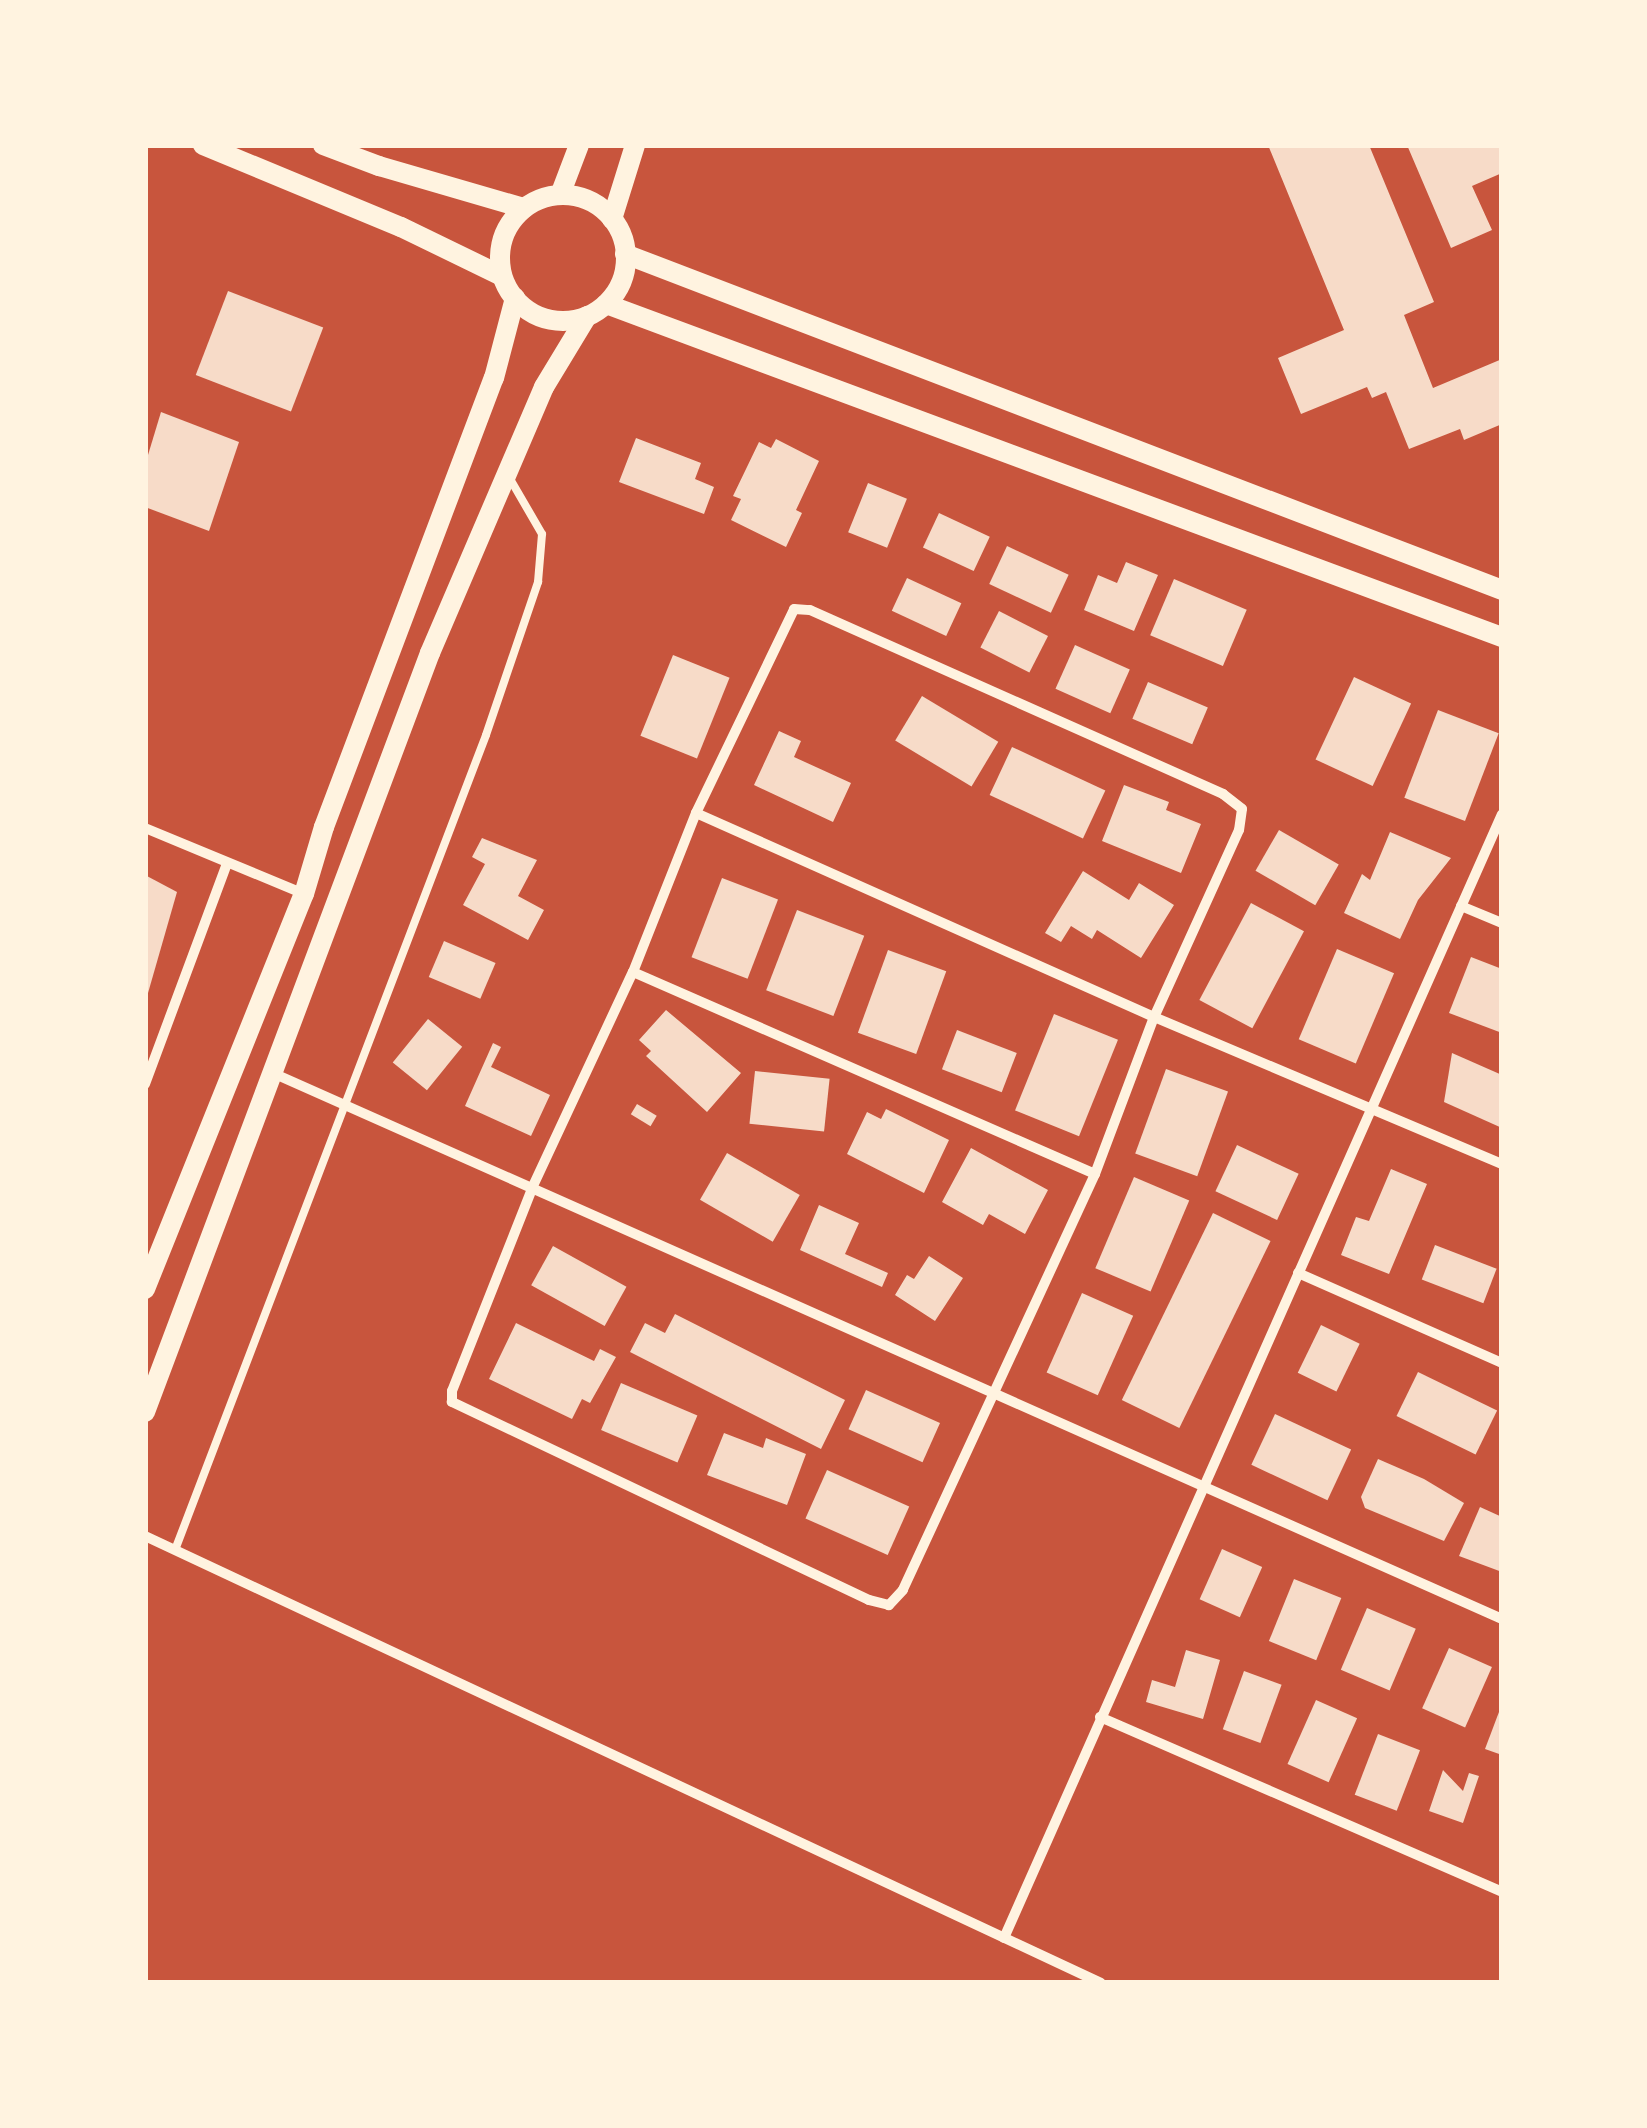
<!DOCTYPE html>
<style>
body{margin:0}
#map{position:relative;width:1647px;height:2128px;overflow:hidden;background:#c8553d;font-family:Rubik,sans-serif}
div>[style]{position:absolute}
.building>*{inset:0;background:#f7dbc8;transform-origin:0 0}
.service>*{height:8px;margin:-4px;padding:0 4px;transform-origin:4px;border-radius:4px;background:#fff3e0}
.minor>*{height:10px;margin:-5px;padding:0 5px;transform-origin:5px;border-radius:5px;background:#fff3e0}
.secondary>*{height:20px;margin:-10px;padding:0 10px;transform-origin:10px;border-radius:10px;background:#fff3e0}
.secondary>.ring{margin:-10px;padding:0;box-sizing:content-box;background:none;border:20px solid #fff3e0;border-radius:50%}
span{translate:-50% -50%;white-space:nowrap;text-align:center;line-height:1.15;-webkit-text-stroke:8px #fff3e0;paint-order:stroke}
.frame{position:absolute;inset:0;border:148px solid #fff3e0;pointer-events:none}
</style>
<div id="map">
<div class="building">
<div style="clip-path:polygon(1268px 145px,1369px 145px,1434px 302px,1404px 315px,1433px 388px,1502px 359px,1502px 424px,1464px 440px,1460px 429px,1409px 449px,1386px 392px,1372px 398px,1367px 387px,1301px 414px,1278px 358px,1344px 330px)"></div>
<div style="clip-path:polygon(1407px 145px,1502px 145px,1502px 173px,1472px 186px,1492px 230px,1451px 248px)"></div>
<div style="left:228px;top:291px;width:102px;height:90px;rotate:21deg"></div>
<div style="clip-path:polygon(161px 412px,239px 442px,209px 531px,145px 507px,145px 465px)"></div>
<div style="clip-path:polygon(636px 438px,701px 463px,695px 479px,714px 487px,704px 514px,619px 482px)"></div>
<div style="clip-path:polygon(776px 439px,819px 461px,796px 510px,802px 513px,786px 547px,731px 520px,741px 499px,733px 496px,759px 442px,771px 448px)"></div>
<div style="left:868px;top:483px;width:42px;height:53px;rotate:22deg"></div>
<div style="left:939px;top:513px;width:56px;height:38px;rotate:25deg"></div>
<div style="left:1007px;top:546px;width:68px;height:42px;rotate:25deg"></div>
<div style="clip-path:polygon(1126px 562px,1158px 575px,1134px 631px,1084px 610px,1098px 575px,1117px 583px)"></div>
<div style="left:907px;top:578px;width:60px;height:36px;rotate:25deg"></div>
<div style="left:1174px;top:579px;width:79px;height:61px;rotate:23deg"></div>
<div style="left:999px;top:611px;width:55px;height:41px;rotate:27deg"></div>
<div style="left:1075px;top:645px;width:60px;height:48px;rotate:24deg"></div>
<div style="left:673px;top:655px;width:61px;height:87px;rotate:22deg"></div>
<div style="left:1354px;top:677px;width:63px;height:91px;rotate:25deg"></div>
<div style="left:1148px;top:682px;width:65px;height:40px;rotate:23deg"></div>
<div style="left:922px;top:696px;width:89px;height:52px;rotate:31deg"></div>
<div style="left:1438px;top:710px;width:65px;height:94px;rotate:21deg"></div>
<div style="clip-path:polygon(779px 731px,801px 741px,794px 757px,851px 783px,833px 822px,754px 785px)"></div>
<div style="left:1012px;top:747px;width:103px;height:53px;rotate:25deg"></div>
<div style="clip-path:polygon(1124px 785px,1169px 802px,1166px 810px,1201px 824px,1181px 873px,1102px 841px)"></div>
<div style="left:1279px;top:830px;width:69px;height:47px;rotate:30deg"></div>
<div style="clip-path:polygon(1390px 832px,1451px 858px,1418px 900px,1400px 939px,1344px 913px,1362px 874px,1370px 880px)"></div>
<div style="clip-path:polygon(482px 838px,537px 860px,518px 896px,544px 910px,528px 940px,463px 905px,485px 864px,472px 857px)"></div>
<div style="clip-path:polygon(1083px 871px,1129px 900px,1139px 883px,1174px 905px,1141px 958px,1097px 930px,1092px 939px,1071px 926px,1061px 942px,1045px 933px)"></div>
<div style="clip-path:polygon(145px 875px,177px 892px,146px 1000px,145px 1000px)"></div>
<div style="left:722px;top:878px;width:60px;height:85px;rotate:21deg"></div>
<div style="left:1251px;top:903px;width:60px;height:110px;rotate:28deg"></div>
<div style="left:797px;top:910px;width:72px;height:86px;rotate:21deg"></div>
<div style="left:444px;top:941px;width:56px;height:39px;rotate:23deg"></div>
<div style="left:1337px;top:949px;width:62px;height:98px;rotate:23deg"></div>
<div style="left:888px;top:950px;width:62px;height:88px;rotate:20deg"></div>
<div style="clip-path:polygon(1471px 957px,1502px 969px,1502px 1033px,1449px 1013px)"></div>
<div style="clip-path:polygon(666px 1010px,741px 1073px,707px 1112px,646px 1056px,651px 1051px,639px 1040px)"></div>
<div style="left:1054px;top:1014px;width:69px;height:104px;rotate:22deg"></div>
<div style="left:428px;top:1019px;width:44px;height:56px;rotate:39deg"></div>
<div style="left:957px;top:1030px;width:64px;height:42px;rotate:21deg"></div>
<div style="clip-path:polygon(493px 1043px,501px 1047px,491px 1067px,550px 1095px,531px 1136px,465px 1106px)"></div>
<div style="clip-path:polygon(1452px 1053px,1502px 1075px,1502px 1128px,1444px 1102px)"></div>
<div style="left:1166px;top:1069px;width:66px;height:90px;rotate:20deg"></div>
<div style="left:755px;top:1071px;width:75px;height:53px;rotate:6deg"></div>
<div style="left:637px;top:1104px;width:23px;height:12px;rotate:31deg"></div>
<div style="clip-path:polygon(886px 1109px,949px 1140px,924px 1193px,847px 1154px,867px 1112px,881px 1119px)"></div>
<div style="left:1237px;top:1145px;width:68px;height:51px;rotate:25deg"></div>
<div style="clip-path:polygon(971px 1148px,1048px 1190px,1025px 1234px,989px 1214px,983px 1225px,942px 1202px)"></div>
<div style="left:727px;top:1153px;width:84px;height:54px;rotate:30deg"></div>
<div style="clip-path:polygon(1391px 1169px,1427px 1184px,1389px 1274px,1341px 1255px,1356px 1217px,1369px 1221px)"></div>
<div style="left:1134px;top:1177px;width:60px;height:99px;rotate:23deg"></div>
<div style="clip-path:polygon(819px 1205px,859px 1223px,845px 1254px,888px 1273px,882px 1287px,800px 1250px)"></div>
<div style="left:1213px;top:1213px;width:64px;height:208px;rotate:26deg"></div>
<div style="left:1435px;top:1245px;width:66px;height:37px;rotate:21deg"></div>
<div style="left:553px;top:1246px;width:84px;height:45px;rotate:29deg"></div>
<div style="clip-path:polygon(929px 1256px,963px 1278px,935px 1321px,895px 1295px,907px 1275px,914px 1279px)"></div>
<div style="left:1082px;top:1293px;width:56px;height:87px;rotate:24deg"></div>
<div style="clip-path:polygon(675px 1314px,845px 1400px,821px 1449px,630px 1352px,645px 1323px,665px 1333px)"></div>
<div style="clip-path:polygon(516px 1323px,594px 1361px,600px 1349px,616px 1357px,590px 1403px,582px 1399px,572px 1419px,489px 1379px)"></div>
<div style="left:1321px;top:1325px;width:43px;height:53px;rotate:26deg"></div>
<div style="left:1418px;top:1372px;width:88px;height:49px;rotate:26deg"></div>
<div style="left:621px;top:1383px;width:83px;height:51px;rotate:23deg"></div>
<div style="left:866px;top:1390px;width:81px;height:43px;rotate:24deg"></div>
<div style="left:1275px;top:1414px;width:84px;height:56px;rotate:25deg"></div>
<div style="clip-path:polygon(724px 1433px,763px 1448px,766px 1438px,806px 1454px,787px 1505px,707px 1475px)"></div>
<div style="clip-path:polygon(1378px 1459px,1424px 1479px,1464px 1503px,1444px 1541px,1365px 1508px,1361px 1497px)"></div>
<div style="left:827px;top:1470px;width:90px;height:53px;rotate:24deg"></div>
<div style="clip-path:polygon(1480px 1507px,1502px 1517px,1502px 1572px,1459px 1556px)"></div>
<div style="left:1222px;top:1549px;width:44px;height:55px;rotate:24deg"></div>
<div style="left:1294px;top:1579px;width:51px;height:67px;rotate:22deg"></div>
<div style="left:1367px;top:1608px;width:53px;height:67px;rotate:23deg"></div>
<div style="left:1449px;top:1648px;width:47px;height:66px;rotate:24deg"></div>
<div style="clip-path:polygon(1186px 1650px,1220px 1660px,1203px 1719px,1146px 1702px,1152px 1680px,1175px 1687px)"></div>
<div style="left:1244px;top:1671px;width:40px;height:62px;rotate:20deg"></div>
<div style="left:1316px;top:1700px;width:45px;height:70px;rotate:24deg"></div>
<div style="clip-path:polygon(1502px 1704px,1502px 1755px,1485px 1749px)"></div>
<div style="left:1378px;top:1734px;width:45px;height:65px;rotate:21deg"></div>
<div style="clip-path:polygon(1443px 1770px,1463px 1791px,1469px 1773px,1479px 1776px,1463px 1823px,1429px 1811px)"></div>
</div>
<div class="service">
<div style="left:175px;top:1550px;width:872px;rotate:-69.11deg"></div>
<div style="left:486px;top:735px;width:162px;rotate:-71.2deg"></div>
<div style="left:538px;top:582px;width:48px;rotate:-85.2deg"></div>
<div style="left:542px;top:534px;width:66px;rotate:-120.1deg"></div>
</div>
<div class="minor">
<div style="left:794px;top:609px;width:16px;rotate:4deg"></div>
<div style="left:810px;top:610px;width:452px;rotate:24deg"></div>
<div style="left:1223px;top:794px;width:24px;rotate:38deg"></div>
<div style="left:1242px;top:809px;width:21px;rotate:98deg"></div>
<div style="left:1239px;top:830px;width:205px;rotate:114.4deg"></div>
<div style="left:1154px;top:1017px;width:168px;rotate:110.6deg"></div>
<div style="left:1095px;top:1174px;width:458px;rotate:114.8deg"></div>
<div style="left:903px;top:1590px;width:21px;rotate:133deg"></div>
<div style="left:889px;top:1605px;width:21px;rotate:-166deg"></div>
<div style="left:869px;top:1600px;width:462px;rotate:-154.6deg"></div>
<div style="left:452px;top:1402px;width:11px;rotate:-90deg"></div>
<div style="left:452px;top:1391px;width:220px;rotate:-68.4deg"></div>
<div style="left:533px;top:1186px;width:236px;rotate:-65deg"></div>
<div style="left:633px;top:972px;width:171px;rotate:-68.4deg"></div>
<div style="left:696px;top:813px;width:226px;rotate:-64.3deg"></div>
<div style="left:696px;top:813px;width:501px;rotate:24.01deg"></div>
<div style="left:1154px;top:1017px;width:378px;rotate:22.9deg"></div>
<div style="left:145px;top:828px;width:172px;rotate:22.5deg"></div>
<div style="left:1461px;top:906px;width:44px;rotate:22.5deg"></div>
<div style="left:633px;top:972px;width:504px;rotate:23.62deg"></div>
<div style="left:275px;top:1074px;width:1343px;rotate:23.95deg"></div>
<div style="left:145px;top:1084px;width:235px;rotate:-69.6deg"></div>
<div style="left:1298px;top:1273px;width:223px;rotate:23.8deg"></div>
<div style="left:145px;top:1536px;width:1055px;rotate:25.06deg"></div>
<div style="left:1100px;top:1717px;width:438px;rotate:23.5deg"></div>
<div style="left:1004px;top:1938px;width:1229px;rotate:-66.1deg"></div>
</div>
<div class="secondary">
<div style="left:203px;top:145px;width:214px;rotate:22.5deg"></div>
<div style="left:401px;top:227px;width:112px;rotate:25.9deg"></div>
<div style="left:323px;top:145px;width:60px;rotate:20.6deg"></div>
<div style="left:379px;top:166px;width:151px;rotate:16.2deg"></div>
<div style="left:560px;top:195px;width:53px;rotate:-69.2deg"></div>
<div class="ring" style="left:500px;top:195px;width:106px;height:106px"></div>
<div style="left:612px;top:219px;width:77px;rotate:-72.7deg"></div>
<div style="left:625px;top:254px;width:939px;rotate:20.96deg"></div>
<div style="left:606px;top:304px;width:956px;rotate:20.39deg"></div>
<div style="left:145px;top:1289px;width:426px;rotate:-68.1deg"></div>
<div style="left:304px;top:894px;width:70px;rotate:-73.4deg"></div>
<div style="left:324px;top:827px;width:480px;rotate:-69.3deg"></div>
<div style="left:494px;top:378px;width:83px;rotate:-75.3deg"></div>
<div style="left:145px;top:1412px;width:811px;rotate:-69.42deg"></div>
<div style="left:430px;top:653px;width:289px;rotate:-66.8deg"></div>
<div style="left:544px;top:387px;width:83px;rotate:-58.8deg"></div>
</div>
<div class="frame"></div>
</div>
